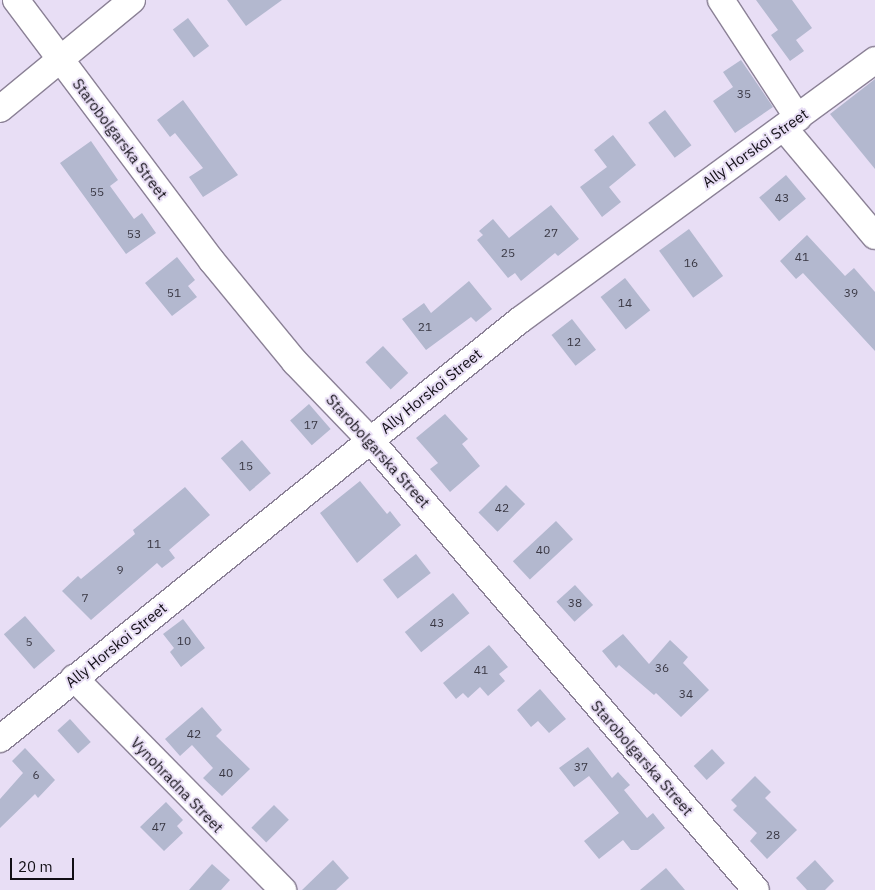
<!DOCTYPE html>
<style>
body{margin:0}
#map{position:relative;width:875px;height:890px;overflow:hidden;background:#e8def5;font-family:"IBM Plex Sans",sans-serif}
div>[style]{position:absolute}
.building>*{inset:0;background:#b3b8cf;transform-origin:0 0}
.roads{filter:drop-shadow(1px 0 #8b8196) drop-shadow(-1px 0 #8b8196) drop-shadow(0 1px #8b8196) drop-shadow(0 -1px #8b8196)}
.minor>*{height:26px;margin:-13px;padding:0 13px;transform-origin:13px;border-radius:13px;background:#fff}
span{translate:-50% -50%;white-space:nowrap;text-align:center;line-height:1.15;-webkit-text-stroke:4px #e8def5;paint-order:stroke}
.number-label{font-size:12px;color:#3a3844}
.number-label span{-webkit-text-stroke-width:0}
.street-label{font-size:15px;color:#110e15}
.scale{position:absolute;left:10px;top:858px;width:64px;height:22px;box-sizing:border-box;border:2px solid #110e15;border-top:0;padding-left:6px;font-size:15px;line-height:18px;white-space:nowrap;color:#110e15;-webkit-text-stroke:4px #e8def5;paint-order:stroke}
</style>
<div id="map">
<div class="building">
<div style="clip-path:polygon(227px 0,282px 0,246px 26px)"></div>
<div style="clip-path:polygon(756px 0,792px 0,812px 28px,796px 40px,804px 51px,790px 61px,771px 35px,778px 30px)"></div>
<div style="left:188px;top:18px;width:35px;height:19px;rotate:53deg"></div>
<div style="clip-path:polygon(741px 60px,773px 107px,735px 133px,713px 101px,733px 87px,723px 72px)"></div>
<div style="clip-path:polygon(875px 79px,875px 169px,830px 114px)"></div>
<div style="clip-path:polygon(183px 100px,238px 175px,203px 197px,189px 177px,203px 168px,175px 133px,170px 137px,157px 120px)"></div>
<div style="left:665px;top:110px;width:44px;height:21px;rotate:53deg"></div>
<div style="clip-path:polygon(613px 135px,636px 165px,609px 187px,621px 202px,602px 217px,580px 187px,607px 167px,594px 150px)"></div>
<div style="clip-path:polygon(91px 141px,118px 180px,110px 186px,134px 219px,142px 213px,156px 233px,126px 254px,60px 163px)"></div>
<div style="left:786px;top:175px;width:31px;height:35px;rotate:50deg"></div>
<div style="clip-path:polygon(551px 205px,579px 239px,558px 256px,555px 253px,521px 281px,515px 273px,508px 278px,477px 240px,483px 235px,479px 231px,493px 219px,509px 238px)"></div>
<div style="left:689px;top:229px;width:58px;height:37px;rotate:54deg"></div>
<div style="clip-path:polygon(807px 235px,845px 276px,854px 268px,875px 292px,875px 351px,803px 273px,796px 279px,780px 261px)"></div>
<div style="clip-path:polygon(177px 257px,195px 280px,188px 286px,197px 297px,172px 316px,145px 283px)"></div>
<div style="left:625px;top:278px;width:41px;height:31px;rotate:52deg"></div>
<div style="clip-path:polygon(469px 281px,492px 309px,476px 322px,471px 317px,426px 350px,402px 319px,424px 303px,431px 313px)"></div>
<div style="left:572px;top:319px;width:39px;height:26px;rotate:52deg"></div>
<div style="left:383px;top:346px;width:37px;height:24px;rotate:47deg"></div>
<div style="left:309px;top:404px;width:33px;height:25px;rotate:49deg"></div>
<div style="clip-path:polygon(445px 414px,468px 439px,462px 444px,480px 466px,450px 492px,430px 469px,438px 463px,416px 438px)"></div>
<div style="left:242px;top:440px;width:44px;height:28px;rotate:49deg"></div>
<div style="clip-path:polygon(360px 481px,387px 514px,390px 511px,401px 525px,357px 563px,320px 513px)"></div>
<div style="left:506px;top:485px;width:27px;height:39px;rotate:45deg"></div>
<div style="clip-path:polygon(185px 487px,210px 515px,169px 550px,175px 558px,162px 568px,157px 563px,91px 620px,62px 591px,78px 576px,81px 579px,135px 534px,133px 530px)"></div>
<div style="left:556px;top:521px;width:25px;height:59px;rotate:47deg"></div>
<div style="left:416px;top:554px;width:24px;height:42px;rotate:52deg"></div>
<div style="left:575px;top:585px;width:27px;height:25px;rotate:48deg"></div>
<div style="left:453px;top:593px;width:26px;height:62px;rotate:51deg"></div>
<div style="left:25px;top:616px;width:46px;height:28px;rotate:49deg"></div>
<div style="clip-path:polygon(183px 619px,205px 648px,181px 667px,170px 652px,174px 648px,163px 634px)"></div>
<div style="clip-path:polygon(623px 634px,649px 664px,670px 640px,688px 657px,683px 663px,709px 690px,681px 717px,656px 693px,654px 695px,619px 665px,616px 668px,602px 651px)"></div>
<div style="clip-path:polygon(489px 645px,508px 667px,499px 674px,505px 681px,488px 696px,480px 687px,468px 698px,463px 693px,456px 699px,443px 683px)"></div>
<div style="clip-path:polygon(540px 689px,566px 719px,549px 733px,538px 721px,531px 727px,517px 710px)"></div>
<div style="clip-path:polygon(202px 707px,222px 730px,216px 736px,250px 769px,222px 796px,203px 778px,213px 768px,192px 745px,180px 756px,165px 739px)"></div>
<div style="left:70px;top:719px;width:31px;height:17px;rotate:48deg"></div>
<div style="clip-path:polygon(588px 747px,612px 778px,618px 772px,630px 785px,624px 790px,647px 818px,653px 813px,665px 828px,638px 850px,631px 850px,623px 840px,599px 859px,584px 841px,619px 813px,589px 776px,574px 787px,559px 768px)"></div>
<div style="clip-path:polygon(25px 748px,55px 780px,38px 798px,35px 794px,0 828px,0 799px,23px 773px,12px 761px)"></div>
<div style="left:712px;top:749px;width:19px;height:25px;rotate:47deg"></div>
<div style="clip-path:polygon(755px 776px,771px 792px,765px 798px,797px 830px,767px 859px,750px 841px,757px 833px,733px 810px,737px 806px,731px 800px)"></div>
<div style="clip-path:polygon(166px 802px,183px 820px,177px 826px,183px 833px,164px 851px,140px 827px)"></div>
<div style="left:274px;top:805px;width:21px;height:32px;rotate:45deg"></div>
<div style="clip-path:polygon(333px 860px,349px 878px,336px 890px,302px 890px)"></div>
<div style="clip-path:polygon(815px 860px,834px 881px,825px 890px,807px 890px,796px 878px)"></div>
<div style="clip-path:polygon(212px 864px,230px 880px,221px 890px,189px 890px)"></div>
<div style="clip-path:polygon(666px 868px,685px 890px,640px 890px)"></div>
</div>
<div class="roads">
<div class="minor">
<div style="left:16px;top:0;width:326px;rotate:53.1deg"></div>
<div style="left:212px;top:261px;width:131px;rotate:50.6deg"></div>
<div style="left:295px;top:362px;width:110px;rotate:46.1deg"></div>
<div style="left:371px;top:441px;width:591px;rotate:49.39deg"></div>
<div style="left:721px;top:0;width:141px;rotate:56.9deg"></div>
<div style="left:0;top:109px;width:171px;rotate:-39.5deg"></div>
<div style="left:784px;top:128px;width:141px;rotate:49.9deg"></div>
<div style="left:74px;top:678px;width:298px;rotate:45.4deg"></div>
<div style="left:0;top:739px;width:668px;rotate:-38.86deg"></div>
<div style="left:520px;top:320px;width:440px;rotate:-36.2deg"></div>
</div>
</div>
<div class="number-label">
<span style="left:744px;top:94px">35</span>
<span style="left:97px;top:192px">55</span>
<span style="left:782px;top:198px">43</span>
<span style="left:551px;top:233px">27</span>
<span style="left:134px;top:234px">53</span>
<span style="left:508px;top:253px">25</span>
<span style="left:802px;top:257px">41</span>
<span style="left:691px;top:263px">16</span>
<span style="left:174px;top:293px">51</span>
<span style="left:851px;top:293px">39</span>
<span style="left:625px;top:303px">14</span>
<span style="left:425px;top:327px">21</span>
<span style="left:574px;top:342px">12</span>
<span style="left:311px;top:425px">17</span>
<span style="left:246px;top:466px">15</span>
<span style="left:502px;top:508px">42</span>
<span style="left:154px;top:544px">11</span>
<span style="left:543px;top:550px">40</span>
<span style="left:120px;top:570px">9</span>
<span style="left:85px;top:598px">7</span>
<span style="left:575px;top:603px">38</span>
<span style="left:437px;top:623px">43</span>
<span style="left:184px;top:641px">10</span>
<span style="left:29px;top:642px">5</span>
<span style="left:662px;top:668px">36</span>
<span style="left:481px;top:670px">41</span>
<span style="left:686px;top:694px">34</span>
<span style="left:194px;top:734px">42</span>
<span style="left:581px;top:767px">37</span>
<span style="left:226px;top:773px">40</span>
<span style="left:36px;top:775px">6</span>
<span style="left:159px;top:827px">47</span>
<span style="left:773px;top:835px">28</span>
</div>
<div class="street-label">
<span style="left:120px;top:139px;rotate:53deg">Starobolgarska Street</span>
<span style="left:755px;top:148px;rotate:-35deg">Ally Horskoi Street</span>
<span style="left:431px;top:391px;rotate:-39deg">Ally Horskoi Street</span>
<span style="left:378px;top:451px;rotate:48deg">Starobolgarska Street</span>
<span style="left:116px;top:645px;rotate:-39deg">Ally Horskoi Street</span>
<span style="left:642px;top:758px;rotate:49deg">Starobolgarska Street</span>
<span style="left:177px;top:785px;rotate:46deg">Vynohradna Street</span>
</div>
<div class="scale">20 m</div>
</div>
